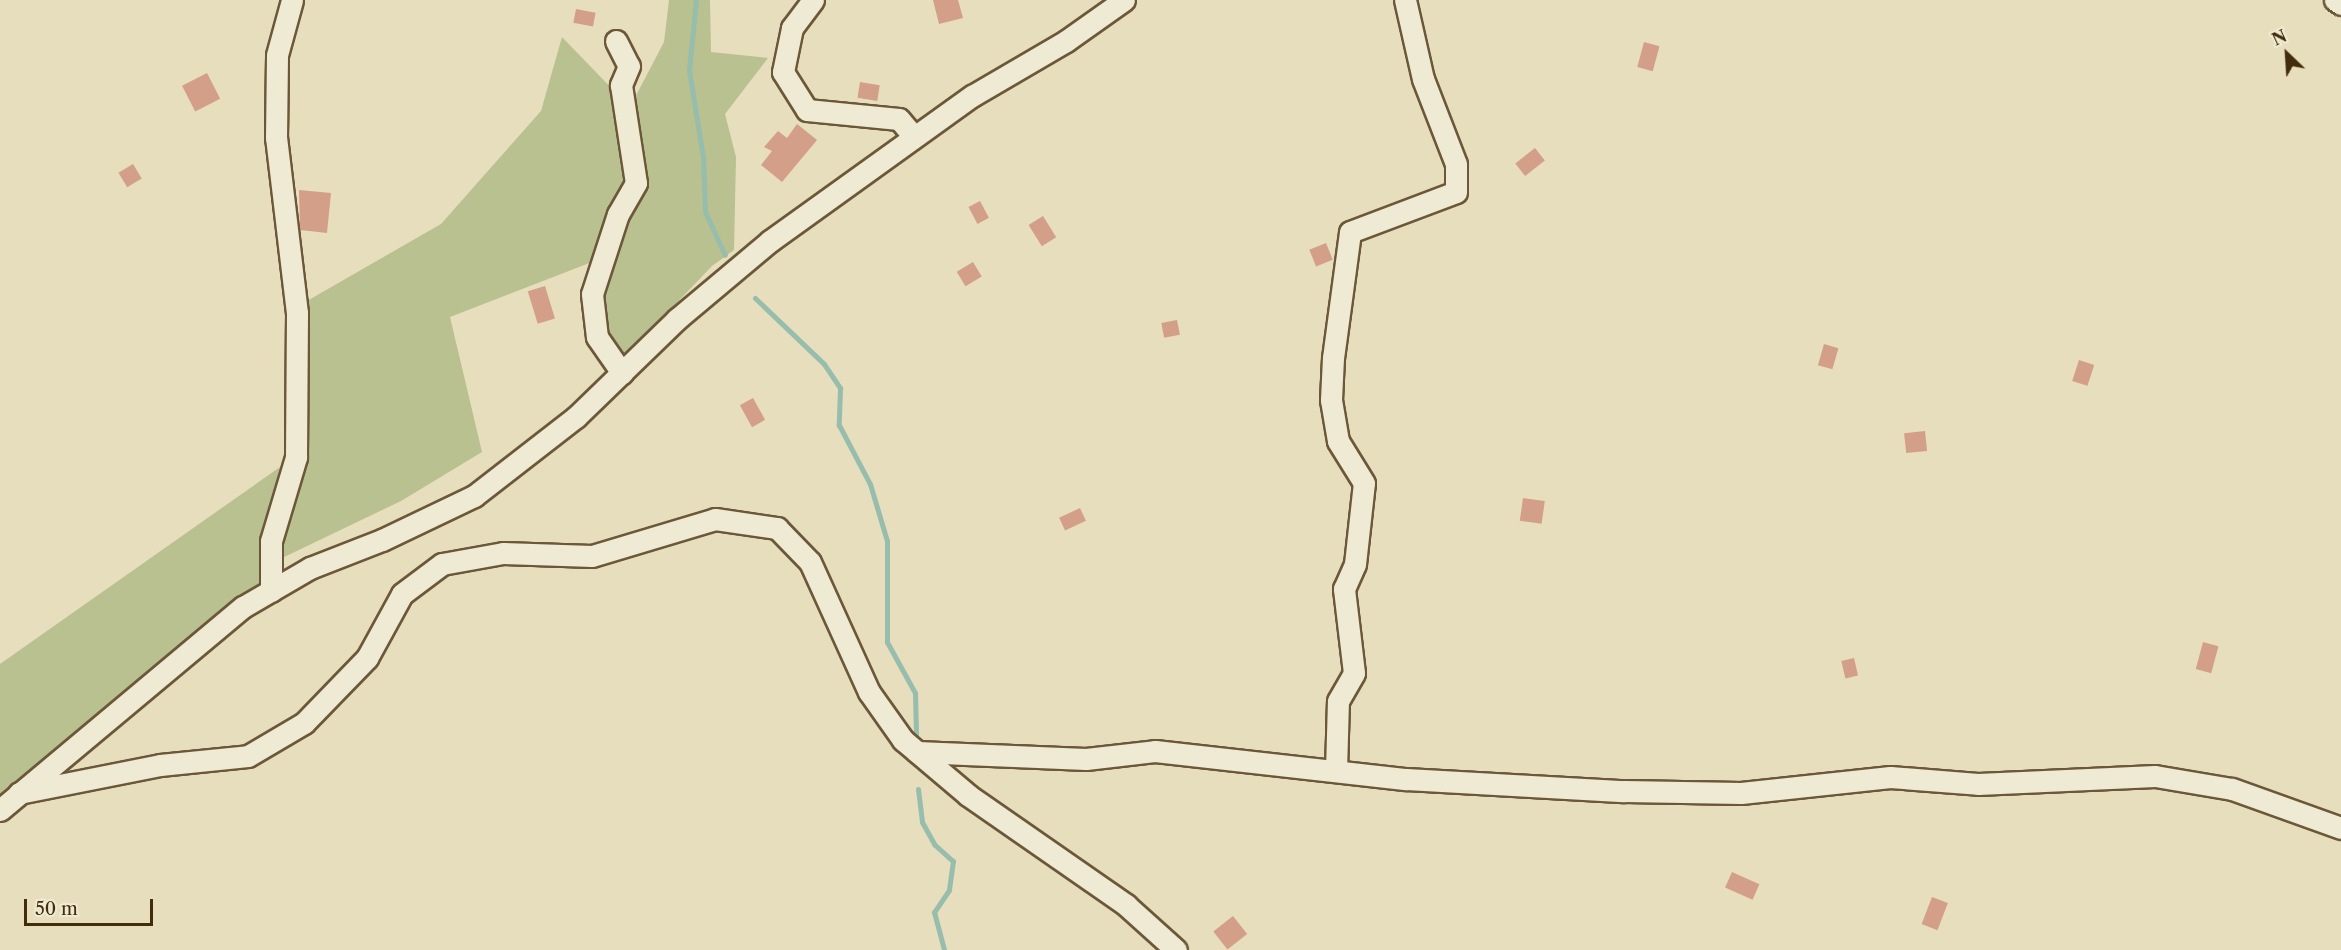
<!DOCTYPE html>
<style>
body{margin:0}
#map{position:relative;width:2341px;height:950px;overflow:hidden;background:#e7debd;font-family:"Libre Caslon Text",serif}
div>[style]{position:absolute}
.green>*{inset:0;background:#b8c18f}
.stream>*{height:5px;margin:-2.5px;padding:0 2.5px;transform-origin:2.5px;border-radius:2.5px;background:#97bdac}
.building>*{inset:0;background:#d39f89;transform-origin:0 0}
.roads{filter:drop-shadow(2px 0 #6c5838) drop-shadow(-2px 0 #6c5838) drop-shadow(0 2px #6c5838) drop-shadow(0 -2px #6c5838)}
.minor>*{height:21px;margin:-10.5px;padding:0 10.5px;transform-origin:10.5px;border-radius:10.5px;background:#efead4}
span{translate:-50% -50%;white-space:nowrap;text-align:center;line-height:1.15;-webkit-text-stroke:4.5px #efead4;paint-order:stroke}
.north{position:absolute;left:2257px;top:24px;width:60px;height:60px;-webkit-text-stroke:4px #efead4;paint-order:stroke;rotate:335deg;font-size:16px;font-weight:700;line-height:24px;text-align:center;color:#432c0b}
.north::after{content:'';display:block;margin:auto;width:21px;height:27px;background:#432c0b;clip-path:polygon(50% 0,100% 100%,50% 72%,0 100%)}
.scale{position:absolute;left:24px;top:899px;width:129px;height:27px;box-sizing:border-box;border:3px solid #432c0b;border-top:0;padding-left:8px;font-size:18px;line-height:21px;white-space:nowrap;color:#432c0b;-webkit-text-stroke:4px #efead4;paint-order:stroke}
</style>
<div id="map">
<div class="green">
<div style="clip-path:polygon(669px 0,710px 0,711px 52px,768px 58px,725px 114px,736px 157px,734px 250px,712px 266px,623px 359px,602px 333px,598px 291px,624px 218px,630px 107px,664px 42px)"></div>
<div style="clip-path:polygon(562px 37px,619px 96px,631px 178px,592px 262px,450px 317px,482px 452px,401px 501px,280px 559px,300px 305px,441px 224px,541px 111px)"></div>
<div style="clip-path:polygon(280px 467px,264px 539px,262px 584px,0 795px,0 664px)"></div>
</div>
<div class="stream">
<div style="left:696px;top:0;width:70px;rotate:95.7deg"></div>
<div style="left:689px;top:70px;width:88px;rotate:80.9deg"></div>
<div style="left:703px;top:157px;width:55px;rotate:87.9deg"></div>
<div style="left:705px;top:212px;width:47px;rotate:65.1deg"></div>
<div style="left:755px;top:298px;width:95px;rotate:43.7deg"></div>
<div style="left:824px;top:364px;width:29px;rotate:56deg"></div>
<div style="left:840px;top:388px;width:37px;rotate:92deg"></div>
<div style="left:839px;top:425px;width:67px;rotate:62.3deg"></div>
<div style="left:870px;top:484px;width:59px;rotate:73.4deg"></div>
<div style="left:887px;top:541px;width:101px;rotate:90deg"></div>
<div style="left:887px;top:642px;width:58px;rotate:61.2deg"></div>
<div style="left:915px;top:693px;width:41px;rotate:88.6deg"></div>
<div style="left:918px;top:789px;width:33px;rotate:83deg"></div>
<div style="left:922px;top:822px;width:26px;rotate:61deg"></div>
<div style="left:935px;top:845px;width:24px;rotate:42deg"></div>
<div style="left:953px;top:861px;width:29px;rotate:98deg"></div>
<div style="left:949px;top:890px;width:27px;rotate:124deg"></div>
<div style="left:934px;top:912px;width:39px;rotate:75deg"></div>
</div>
<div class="building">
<div style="clip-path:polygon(933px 0,958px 0,963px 18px,939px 24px)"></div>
<div style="left:576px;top:9px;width:20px;height:14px;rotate:11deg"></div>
<div style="left:1644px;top:42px;width:16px;height:26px;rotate:15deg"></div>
<div style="left:207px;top:73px;width:29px;height:28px;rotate:63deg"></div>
<div style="left:860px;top:82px;width:20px;height:16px;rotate:9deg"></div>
<div style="clip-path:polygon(797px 124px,817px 140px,782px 182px,761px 165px,772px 151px,764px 147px,778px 131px,787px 138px)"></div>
<div style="left:1535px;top:148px;width:16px;height:25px;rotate:52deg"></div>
<div style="left:133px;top:164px;width:17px;height:17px;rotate:59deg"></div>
<div style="clip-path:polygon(299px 190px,331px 193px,327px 233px,300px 230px)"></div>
<div style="left:980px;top:201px;width:19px;height:13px;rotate:62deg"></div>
<div style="left:1043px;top:216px;width:25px;height:17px;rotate:58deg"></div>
<div style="left:1326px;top:243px;width:18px;height:18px;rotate:68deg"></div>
<div style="left:973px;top:262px;width:17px;height:19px;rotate:59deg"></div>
<div style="left:545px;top:286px;width:34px;height:18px;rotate:73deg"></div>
<div style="left:1177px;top:320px;width:15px;height:16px;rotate:79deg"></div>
<div style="left:1824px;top:344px;width:15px;height:22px;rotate:16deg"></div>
<div style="left:2079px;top:360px;width:16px;height:22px;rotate:18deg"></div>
<div style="left:753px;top:398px;width:25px;height:15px;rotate:61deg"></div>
<div style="left:1925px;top:431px;width:20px;height:21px;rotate:84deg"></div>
<div style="left:1523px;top:498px;width:22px;height:23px;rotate:8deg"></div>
<div style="left:1080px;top:508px;width:14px;height:23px;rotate:65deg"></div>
<div style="left:2203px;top:642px;width:16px;height:28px;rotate:15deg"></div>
<div style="left:1854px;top:658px;width:18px;height:13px;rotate:77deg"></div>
<div style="left:1732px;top:872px;width:30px;height:17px;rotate:24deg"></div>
<div style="left:1932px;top:897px;width:17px;height:29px;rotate:21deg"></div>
<div style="left:1233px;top:916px;width:23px;height:25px;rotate:52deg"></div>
</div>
<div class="roads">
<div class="minor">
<div style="left:813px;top:0;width:35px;rotate:127deg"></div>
<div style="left:792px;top:28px;width:45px;rotate:101.6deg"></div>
<div style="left:783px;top:72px;width:45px;rotate:57.7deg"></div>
<div style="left:807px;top:110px;width:92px;rotate:5.6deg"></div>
<div style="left:899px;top:119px;width:23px;rotate:50deg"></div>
<div style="left:2335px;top:0;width:7px;rotate:34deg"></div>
<div style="left:616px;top:41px;width:28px;rotate:63deg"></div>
<div style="left:629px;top:66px;width:21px;rotate:113deg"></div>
<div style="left:621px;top:85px;width:99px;rotate:81.3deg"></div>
<div style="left:636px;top:183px;width:36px;rotate:120deg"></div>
<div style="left:618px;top:214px;width:84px;rotate:108deg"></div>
<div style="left:592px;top:294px;width:43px;rotate:83.4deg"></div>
<div style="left:597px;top:337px;width:44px;rotate:55.2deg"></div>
<div style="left:271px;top:591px;width:50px;rotate:-90deg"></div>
<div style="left:271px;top:541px;width:88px;rotate:-73.4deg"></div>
<div style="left:296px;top:457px;width:144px;rotate:-89.6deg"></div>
<div style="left:297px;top:313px;width:176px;rotate:-96.8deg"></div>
<div style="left:276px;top:138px;width:83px;rotate:-89.3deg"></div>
<div style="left:277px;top:55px;width:57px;rotate:-74.7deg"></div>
<div style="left:917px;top:752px;width:169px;rotate:2.4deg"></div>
<div style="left:1086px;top:759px;width:69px;rotate:-6.6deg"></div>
<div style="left:1155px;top:751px;width:253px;rotate:6.4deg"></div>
<div style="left:1406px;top:779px;width:218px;rotate:3.2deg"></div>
<div style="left:1624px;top:791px;width:117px;rotate:1deg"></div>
<div style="left:1741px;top:793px;width:150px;rotate:-6.1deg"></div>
<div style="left:1890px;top:777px;width:88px;rotate:4.5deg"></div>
<div style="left:1978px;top:784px;width:177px;rotate:-2.6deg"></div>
<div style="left:2155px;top:776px;width:78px;rotate:9.6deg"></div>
<div style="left:2232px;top:789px;width:116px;rotate:19.7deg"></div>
<div style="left:1336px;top:771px;width:70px;rotate:-88.4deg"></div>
<div style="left:1338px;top:701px;width:32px;rotate:-60deg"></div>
<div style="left:1354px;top:673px;width:85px;rotate:-96.8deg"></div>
<div style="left:1344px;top:589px;width:27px;rotate:-66deg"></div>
<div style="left:1355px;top:564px;width:81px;rotate:-83.7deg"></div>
<div style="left:1364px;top:483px;width:49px;rotate:-121.8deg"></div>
<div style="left:1338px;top:441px;width:42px;rotate:-99.7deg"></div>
<div style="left:1331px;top:400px;width:42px;rotate:-87.3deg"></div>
<div style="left:1333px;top:358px;width:127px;rotate:-82.3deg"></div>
<div style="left:1350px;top:232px;width:113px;rotate:-20.7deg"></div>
<div style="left:1456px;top:192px;width:28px;rotate:-90deg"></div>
<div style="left:1456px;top:164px;width:91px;rotate:-111.2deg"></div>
<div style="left:1423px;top:79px;width:81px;rotate:-102.8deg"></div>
<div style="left:19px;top:793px;width:144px;rotate:-11.2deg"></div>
<div style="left:160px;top:765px;width:88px;rotate:-5.8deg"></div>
<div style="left:248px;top:756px;width:65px;rotate:-30.5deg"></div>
<div style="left:304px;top:723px;width:91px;rotate:-45.9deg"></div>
<div style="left:367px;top:658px;width:73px;rotate:-61.3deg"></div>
<div style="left:402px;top:594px;width:50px;rotate:-36.9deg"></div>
<div style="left:442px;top:564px;width:62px;rotate:-10.2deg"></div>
<div style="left:503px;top:553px;width:89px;rotate:1.9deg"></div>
<div style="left:592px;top:556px;width:128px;rotate:-16.7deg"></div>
<div style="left:715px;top:519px;width:63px;rotate:8.3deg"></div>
<div style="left:777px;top:528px;width:47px;rotate:45.9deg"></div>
<div style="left:810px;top:562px;width:143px;rotate:65.6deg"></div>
<div style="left:869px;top:692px;width:59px;rotate:54.7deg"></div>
<div style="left:903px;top:740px;width:85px;rotate:40.2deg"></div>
<div style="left:968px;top:795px;width:193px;rotate:34.8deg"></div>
<div style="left:1126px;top:905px;width:67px;rotate:42deg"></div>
<div style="left:0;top:810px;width:317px;rotate:-39.9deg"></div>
<div style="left:243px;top:607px;width:78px;rotate:-30.2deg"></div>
<div style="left:310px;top:568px;width:77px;rotate:-21.3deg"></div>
<div style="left:382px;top:540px;width:102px;rotate:-25.6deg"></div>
<div style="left:474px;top:496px;width:129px;rotate:-37.8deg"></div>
<div style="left:576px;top:417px;width:141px;rotate:-44.1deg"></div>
<div style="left:677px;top:319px;width:121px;rotate:-40deg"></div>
<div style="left:770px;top:241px;width:249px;rotate:-35.7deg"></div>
<div style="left:972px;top:96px;width:109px;rotate:-30.3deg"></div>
<div style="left:1066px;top:41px;width:71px;rotate:-35.3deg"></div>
</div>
</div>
<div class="north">N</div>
<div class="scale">50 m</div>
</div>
